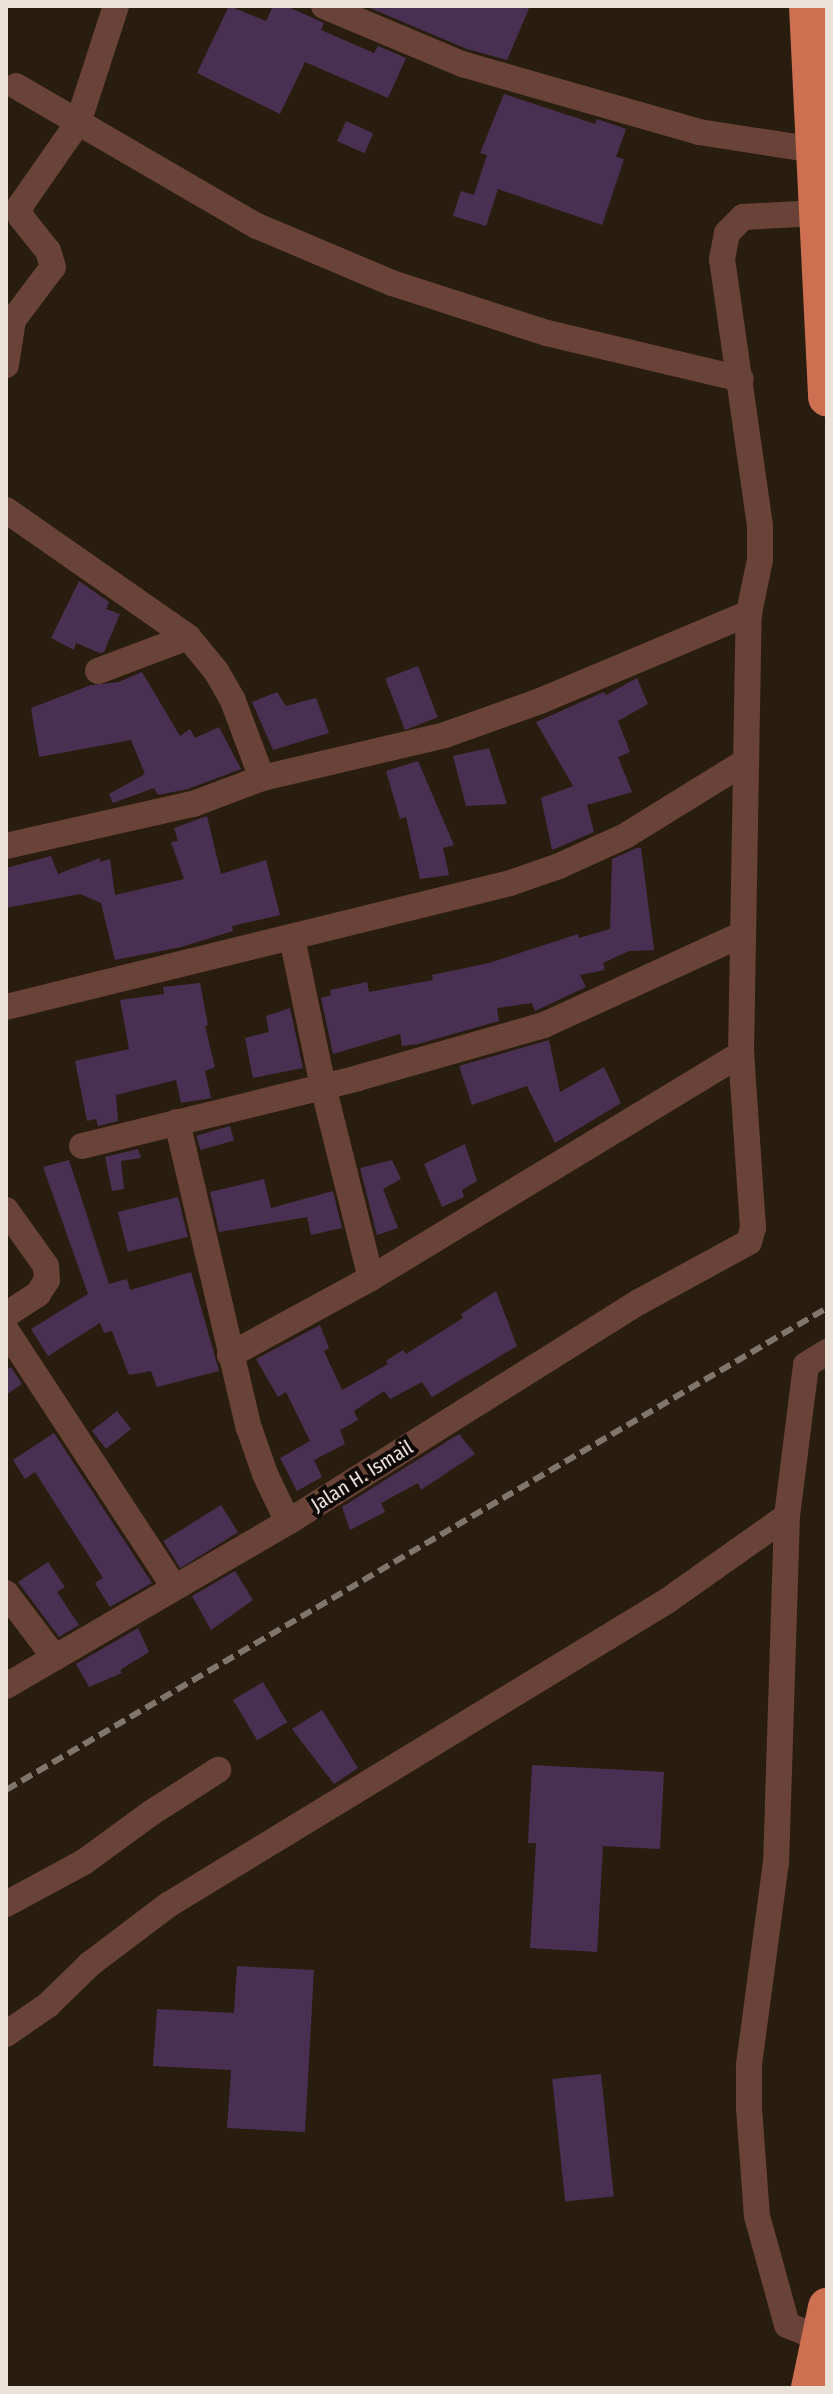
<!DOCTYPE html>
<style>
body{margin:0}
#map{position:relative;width:833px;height:2394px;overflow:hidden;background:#291d10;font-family:"Fira Sans Condensed",sans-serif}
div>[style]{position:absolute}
.building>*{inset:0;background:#493052;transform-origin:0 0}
.minor>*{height:26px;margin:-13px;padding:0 13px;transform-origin:13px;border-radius:13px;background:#694337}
.highway>*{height:38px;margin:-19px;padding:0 19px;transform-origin:19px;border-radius:19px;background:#cd7052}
.rail>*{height:6px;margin-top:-3px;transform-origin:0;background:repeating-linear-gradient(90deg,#80766b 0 12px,transparent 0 18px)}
span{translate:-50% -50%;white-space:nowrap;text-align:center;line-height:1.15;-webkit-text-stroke:8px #0e0904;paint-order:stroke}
.street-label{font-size:20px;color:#eae2d9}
.frame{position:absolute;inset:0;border:8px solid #eae2d9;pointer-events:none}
</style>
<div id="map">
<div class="building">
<div style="clip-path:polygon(229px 6px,266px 21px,273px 6px,286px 6px,324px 23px,321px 30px,374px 53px,378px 46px,406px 58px,388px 98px,305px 62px,280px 114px,197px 73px)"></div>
<div style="clip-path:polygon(365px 6px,530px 6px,507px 60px,467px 49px)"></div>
<div style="clip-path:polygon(504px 94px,595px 124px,597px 119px,626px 129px,616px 157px,624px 159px,602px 225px,498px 189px,486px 226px,453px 216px,461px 191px,474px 195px,487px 155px,480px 153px)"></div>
<div style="left:346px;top:121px;width:30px;height:22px;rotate:24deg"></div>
<div style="clip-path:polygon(79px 581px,109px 602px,106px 609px,120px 614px,104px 652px,100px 653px,76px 643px,74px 650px,51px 638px)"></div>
<div style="left:418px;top:666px;width:55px;height:35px;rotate:69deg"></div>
<div style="clip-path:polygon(142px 672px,180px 736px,190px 729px,195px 738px,219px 727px,241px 769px,188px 789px,158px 795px,154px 788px,113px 803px,109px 794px,145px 774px,131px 740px,39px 757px,31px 708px,91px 685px,119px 682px)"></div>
<div style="clip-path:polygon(637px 678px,648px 704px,618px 721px,630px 752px,618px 757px,632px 792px,587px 805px,594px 832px,552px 850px,541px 798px,573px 786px,536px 722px,604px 692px,606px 695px)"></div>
<div style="clip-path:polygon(277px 692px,286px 706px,316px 698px,329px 733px,273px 750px,252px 702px)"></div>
<div style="clip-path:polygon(489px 748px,507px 804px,466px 806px,453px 756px)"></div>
<div style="clip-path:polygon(418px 761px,454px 845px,443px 848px,449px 875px,420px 879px,406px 817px,400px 819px,386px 771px)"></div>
<div style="clip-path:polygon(207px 816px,221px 874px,266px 860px,280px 915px,232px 926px,233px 931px,181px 947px,115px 960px,101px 903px,80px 894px,6px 908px,6px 868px,51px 856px,58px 874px,100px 858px,100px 862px,110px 859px,115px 895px,184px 879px,171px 842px,178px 841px,174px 828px)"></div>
<div style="clip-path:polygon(637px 848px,641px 848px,654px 950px,629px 951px,603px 963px,605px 970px,580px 975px,586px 987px,535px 1011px,532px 1003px,497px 1008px,499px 1021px,418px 1044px,402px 1046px,400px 1034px,333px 1054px,321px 998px,331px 995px,330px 990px,367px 982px,369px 992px,433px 980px,432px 975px,489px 963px,578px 934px,579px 938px,610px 929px,612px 859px)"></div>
<div style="clip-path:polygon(200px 983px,208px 1025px,205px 1026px,215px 1067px,205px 1071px,211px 1098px,181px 1103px,176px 1080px,116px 1095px,118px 1121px,98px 1126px,96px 1119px,87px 1121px,75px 1061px,129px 1049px,120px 1000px,164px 994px,163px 987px)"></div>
<div style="clip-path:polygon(290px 1008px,303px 1068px,253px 1078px,245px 1038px,269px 1032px,266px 1016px)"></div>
<div style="clip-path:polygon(549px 1040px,560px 1092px,604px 1067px,621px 1103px,555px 1143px,527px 1086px,472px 1105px,459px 1066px)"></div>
<div style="left:230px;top:1126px;width:15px;height:35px;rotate:74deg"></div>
<div style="clip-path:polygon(465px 1144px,477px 1181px,462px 1190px,464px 1197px,442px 1207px,424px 1164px)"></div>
<div style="clip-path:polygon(138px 1149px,141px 1158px,121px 1161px,124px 1189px,112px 1191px,105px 1157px)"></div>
<div style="clip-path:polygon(69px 1160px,109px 1284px,127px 1279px,130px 1290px,191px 1272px,219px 1371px,157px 1387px,151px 1371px,129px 1375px,112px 1331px,104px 1333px,100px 1323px,48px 1356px,31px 1329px,88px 1294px,43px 1167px)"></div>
<div style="clip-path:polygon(392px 1160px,401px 1179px,383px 1189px,398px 1228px,377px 1235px,360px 1168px)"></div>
<div style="clip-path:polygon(264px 1179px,271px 1208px,333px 1191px,342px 1228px,311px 1235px,307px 1217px,219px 1232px,210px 1192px)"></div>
<div style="left:178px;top:1197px;width:41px;height:62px;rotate:76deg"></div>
<div style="clip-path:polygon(496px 1291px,517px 1346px,432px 1397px,422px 1382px,390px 1399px,384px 1391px,354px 1411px,358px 1420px,340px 1430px,345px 1444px,314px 1460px,322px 1477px,297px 1491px,280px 1458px,310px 1441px,286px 1392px,278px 1397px,256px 1359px,320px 1325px,329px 1348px,324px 1351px,342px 1390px,388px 1364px,386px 1361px,403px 1350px,406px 1354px,463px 1318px,461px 1314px)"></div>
<div style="clip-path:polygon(11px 1367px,22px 1384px,6px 1395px,6px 1370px)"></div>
<div style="left:117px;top:1411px;width:23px;height:32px;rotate:52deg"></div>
<div style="clip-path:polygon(54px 1433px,152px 1583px,110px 1607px,95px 1583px,103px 1578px,35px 1472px,25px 1479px,13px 1460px)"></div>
<div style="clip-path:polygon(459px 1434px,475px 1454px,421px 1490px,418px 1483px,381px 1503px,385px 1512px,350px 1530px,342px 1507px)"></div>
<div style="left:221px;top:1505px;width:32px;height:68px;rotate:58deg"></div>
<div style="clip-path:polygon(48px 1562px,65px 1587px,57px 1592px,79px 1625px,59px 1637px,18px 1582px)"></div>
<div style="clip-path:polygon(235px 1571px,253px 1600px,211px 1630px,192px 1596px)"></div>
<div style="clip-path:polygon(138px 1628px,149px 1652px,120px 1670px,122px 1673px,89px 1687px,76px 1664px)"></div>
<div style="left:263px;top:1682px;width:47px;height:35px;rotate:59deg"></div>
<div style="clip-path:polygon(322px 1710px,358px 1768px,334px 1784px,292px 1729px)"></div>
<div style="clip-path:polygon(532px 1765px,664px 1772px,660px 1849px,603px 1846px,597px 1952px,530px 1948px,536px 1843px,528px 1843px)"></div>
<div style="clip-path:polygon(237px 1966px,314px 1970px,305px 2132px,227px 2128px,231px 2070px,153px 2066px,157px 2009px,234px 2013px)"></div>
<div style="left:601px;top:2074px;width:123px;height:49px;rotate:84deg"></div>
</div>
<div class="minor">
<div style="left:324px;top:6px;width:150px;rotate:22.8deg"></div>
<div style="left:462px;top:64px;width:247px;rotate:16deg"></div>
<div style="left:699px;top:132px;width:117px;rotate:8.8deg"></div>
<div style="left:16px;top:86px;width:279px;rotate:30.2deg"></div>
<div style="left:257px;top:226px;width:147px;rotate:22.9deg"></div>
<div style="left:392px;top:283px;width:163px;rotate:17.9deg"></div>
<div style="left:547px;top:333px;width:199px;rotate:13.3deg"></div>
<div style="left:6px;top:365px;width:46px;rotate:-81.2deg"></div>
<div style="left:13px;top:320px;width:66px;rotate:-53deg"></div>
<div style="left:53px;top:267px;width:17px;rotate:-107deg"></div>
<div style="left:48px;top:251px;width:43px;rotate:-128.5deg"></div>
<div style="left:21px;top:217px;width:11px;rotate:-95deg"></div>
<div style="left:20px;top:206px;width:101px;rotate:-55.1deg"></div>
<div style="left:78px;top:123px;width:123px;rotate:-72deg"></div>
<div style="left:6px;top:510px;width:222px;rotate:34.9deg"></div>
<div style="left:188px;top:637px;width:44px;rotate:50.5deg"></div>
<div style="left:216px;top:671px;width:34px;rotate:60deg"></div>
<div style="left:233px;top:701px;width:82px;rotate:69.4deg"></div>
<div style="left:98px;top:671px;width:96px;rotate:-20.7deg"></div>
<div style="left:6px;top:846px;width:192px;rotate:-12.7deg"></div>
<div style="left:193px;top:804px;width:74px;rotate:-20.6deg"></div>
<div style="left:262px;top:778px;width:188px;rotate:-13.2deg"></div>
<div style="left:445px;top:735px;width:101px;rotate:-19.7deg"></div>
<div style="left:540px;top:701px;width:227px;rotate:-22.8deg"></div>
<div style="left:292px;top:938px;width:151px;rotate:78.2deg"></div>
<div style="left:323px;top:1086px;width:198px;rotate:76deg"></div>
<div style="left:6px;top:1007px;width:519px;rotate:-13.82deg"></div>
<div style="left:510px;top:883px;width:52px;rotate:-19.1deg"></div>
<div style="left:559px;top:866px;width:72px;rotate:-24.4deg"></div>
<div style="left:625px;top:836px;width:141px;rotate:-31.7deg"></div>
<div style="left:177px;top:1122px;width:314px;rotate:76.8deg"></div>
<div style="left:249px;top:1428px;width:49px;rotate:70.8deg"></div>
<div style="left:265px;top:1474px;width:53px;rotate:64.4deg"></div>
<div style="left:82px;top:1146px;width:284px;rotate:-13.8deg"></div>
<div style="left:358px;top:1078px;width:193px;rotate:-15.9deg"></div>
<div style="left:544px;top:1025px;width:219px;rotate:-24.6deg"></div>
<div style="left:6px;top:1210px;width:69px;rotate:54.5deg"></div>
<div style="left:46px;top:1266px;width:14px;rotate:86deg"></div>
<div style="left:47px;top:1280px;width:17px;rotate:123deg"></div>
<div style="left:38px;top:1294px;width:38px;rotate:147deg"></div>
<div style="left:6px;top:1330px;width:307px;rotate:56.8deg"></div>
<div style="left:230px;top:1355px;width:161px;rotate:-28.6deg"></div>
<div style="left:371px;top:1278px;width:433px;rotate:-31.2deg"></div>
<div style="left:787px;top:1516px;width:346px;rotate:91.8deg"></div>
<div style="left:776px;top:1862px;width:205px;rotate:97.6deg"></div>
<div style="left:749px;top:2065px;width:43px;rotate:90deg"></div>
<div style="left:749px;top:2108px;width:108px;rotate:85.8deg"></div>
<div style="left:757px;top:2216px;width:113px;rotate:74.6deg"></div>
<div style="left:787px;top:2325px;width:37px;rotate:22deg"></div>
<div style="left:6px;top:1593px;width:81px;rotate:53deg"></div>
<div style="left:6px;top:1686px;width:326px;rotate:-30.2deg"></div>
<div style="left:288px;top:1522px;width:414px;rotate:-32.1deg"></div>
<div style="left:639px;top:1302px;width:125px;rotate:-28.6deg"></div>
<div style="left:749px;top:1242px;width:15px;rotate:-74deg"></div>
<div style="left:753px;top:1228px;width:174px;rotate:-93.9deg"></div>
<div style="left:741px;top:1054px;width:441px;rotate:-89deg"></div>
<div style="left:749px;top:613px;width:54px;rotate:-78.3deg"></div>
<div style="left:760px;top:560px;width:34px;rotate:-90deg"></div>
<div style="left:760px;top:526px;width:270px;rotate:-98.1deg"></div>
<div style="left:722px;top:259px;width:26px;rotate:-79deg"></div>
<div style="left:727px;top:233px;width:23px;rotate:-45deg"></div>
<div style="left:743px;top:217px;width:74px;rotate:-3.1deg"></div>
<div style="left:6px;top:1904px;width:89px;rotate:-28.3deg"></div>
<div style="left:84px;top:1862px;width:83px;rotate:-36.2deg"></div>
<div style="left:151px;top:1813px;width:80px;rotate:-32.7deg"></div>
<div style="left:6px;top:2034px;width:51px;rotate:-34.6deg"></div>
<div style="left:48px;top:2005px;width:59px;rotate:-44.3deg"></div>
<div style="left:90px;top:1964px;width:98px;rotate:-37.1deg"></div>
<div style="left:168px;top:1905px;width:584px;rotate:-31.35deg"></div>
<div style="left:667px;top:1601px;width:147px;rotate:-35.3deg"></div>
<div style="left:787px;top:1516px;width:152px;rotate:-82.8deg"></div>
<div style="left:806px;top:1365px;width:25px;rotate:-32deg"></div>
</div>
<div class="highway">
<div style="left:808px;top:6px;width:392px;rotate:87.2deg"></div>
<div style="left:810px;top:2388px;width:83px;rotate:-78.1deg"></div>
</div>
<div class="rail">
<div style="left:6px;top:1790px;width:952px;rotate:-30.42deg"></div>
</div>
<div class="street-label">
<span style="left:362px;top:1476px;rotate:-32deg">Jalan H. Ismail</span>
</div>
<div class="frame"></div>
</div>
